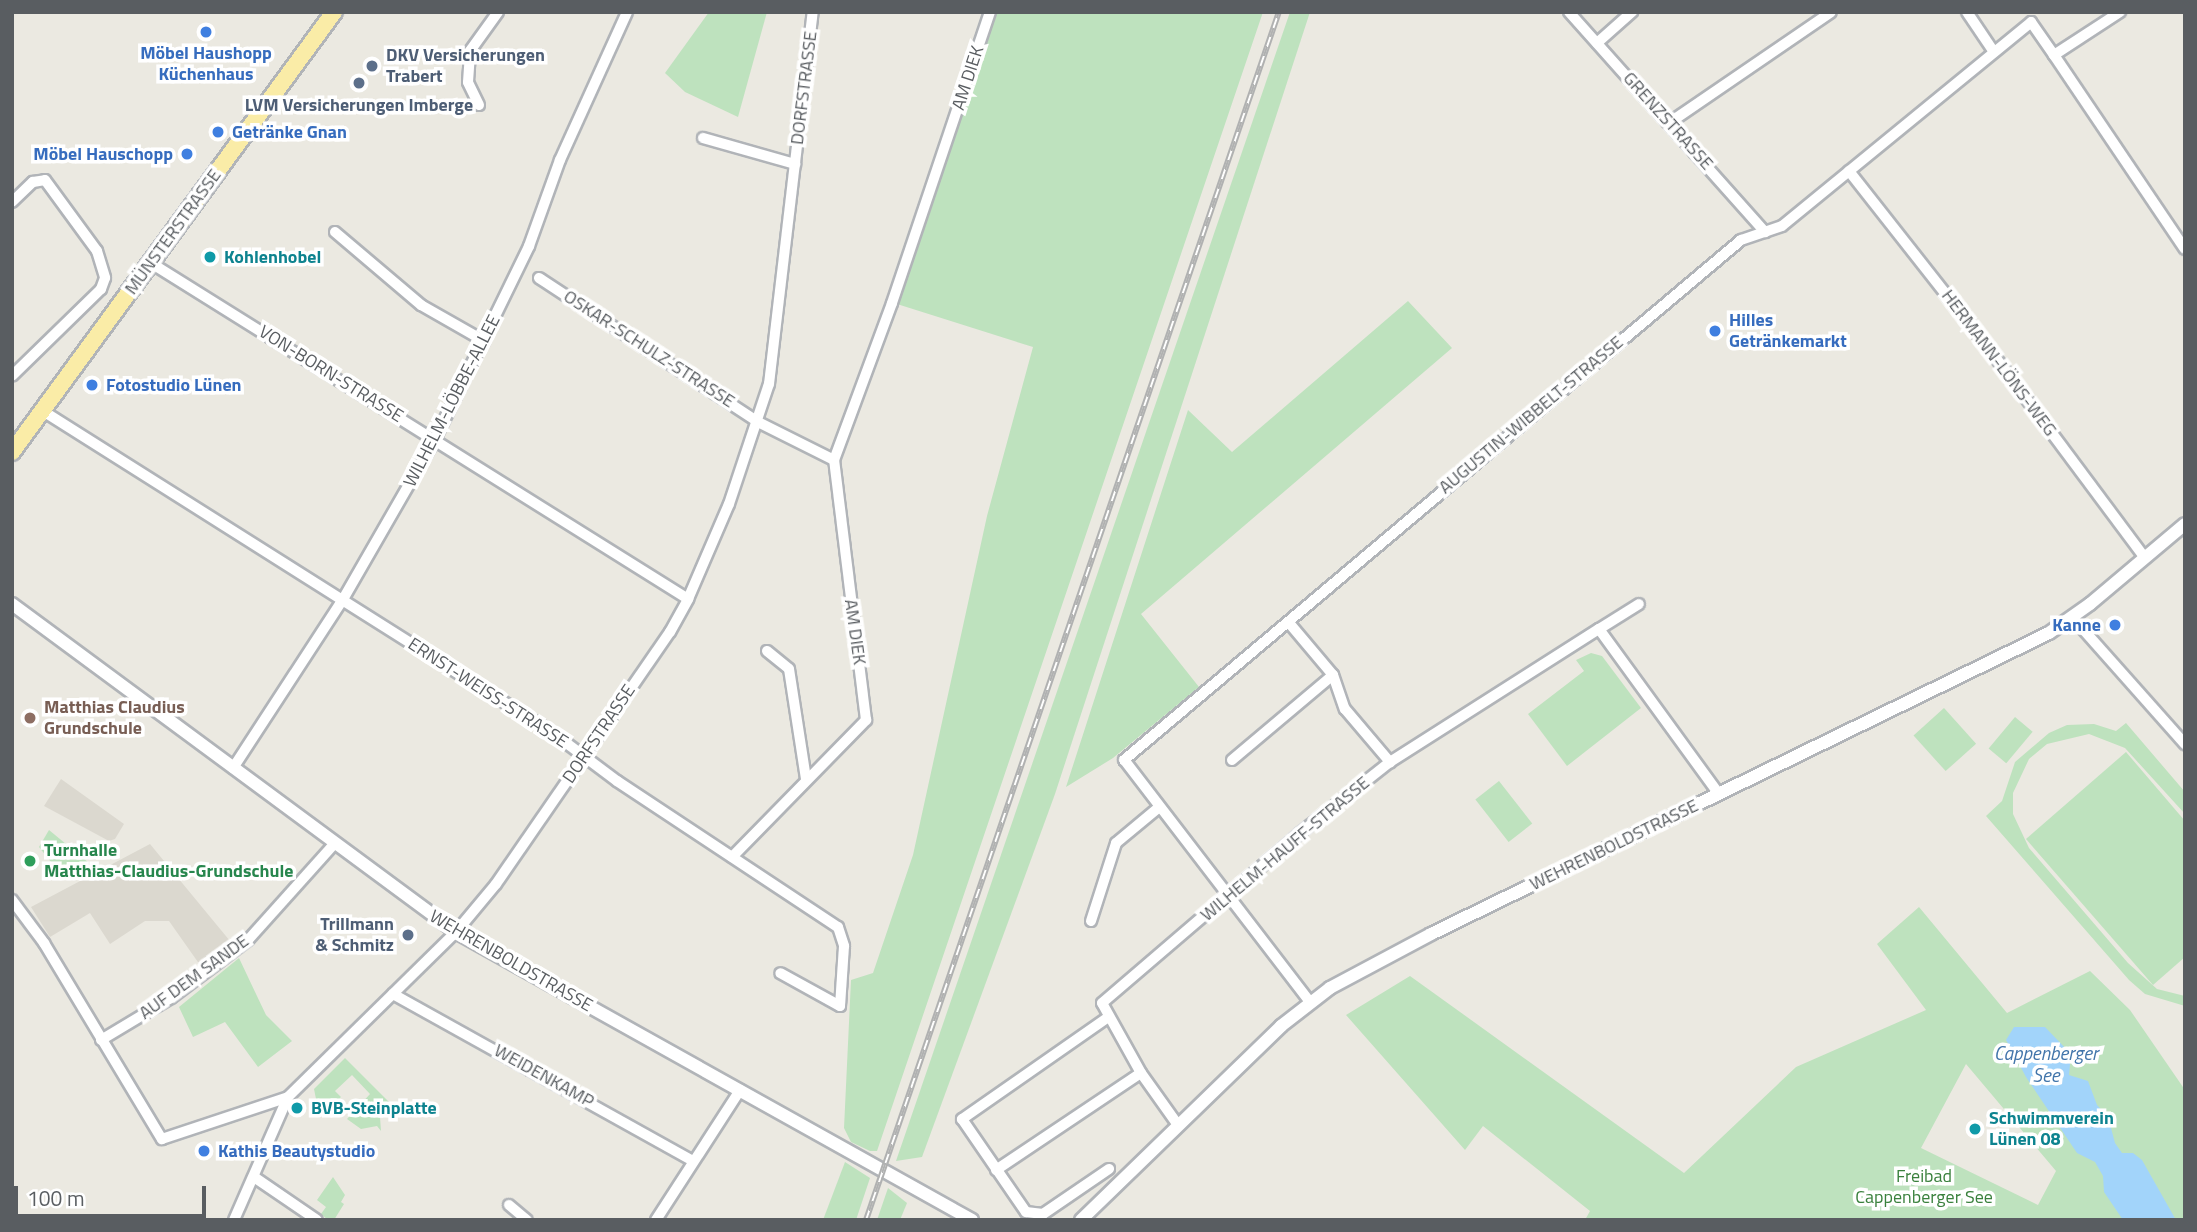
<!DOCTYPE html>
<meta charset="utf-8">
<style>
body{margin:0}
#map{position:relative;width:2197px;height:1232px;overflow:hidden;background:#ebe9e1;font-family:"Titillium Web",sans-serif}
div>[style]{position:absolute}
.education>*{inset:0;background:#dbd8cf}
.green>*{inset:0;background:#bee2be;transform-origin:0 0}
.water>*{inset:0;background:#a2d4fa}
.roads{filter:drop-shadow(2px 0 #b1b4b8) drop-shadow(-2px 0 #b1b4b8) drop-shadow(0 2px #b1b4b8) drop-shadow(0 -2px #b1b4b8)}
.minor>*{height:10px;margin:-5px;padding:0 5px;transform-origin:5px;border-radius:5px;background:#fff}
.tertiary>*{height:12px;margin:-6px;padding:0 6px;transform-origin:6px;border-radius:6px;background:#fff}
.primary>*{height:16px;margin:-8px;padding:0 8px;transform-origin:8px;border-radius:8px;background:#faeca7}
.rail>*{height:6px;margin-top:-3px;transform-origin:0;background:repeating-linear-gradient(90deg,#fff 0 10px,#b0b1b1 0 20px);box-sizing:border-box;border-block:2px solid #b0b1b1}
.dots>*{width:19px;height:19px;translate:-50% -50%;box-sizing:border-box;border:4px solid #fff;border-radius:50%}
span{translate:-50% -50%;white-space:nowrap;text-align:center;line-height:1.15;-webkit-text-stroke:7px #fff;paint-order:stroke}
.shop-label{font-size:18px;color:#366cbe;font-weight:700}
.left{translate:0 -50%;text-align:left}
.right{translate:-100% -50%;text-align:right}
.service-label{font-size:18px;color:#4e5e75;font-weight:700}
.street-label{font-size:18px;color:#595d61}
.culture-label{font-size:18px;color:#0d838f;font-weight:700}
.education-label{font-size:18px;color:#785e54;font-weight:700}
.leisure-label{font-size:18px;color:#27864d;font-weight:700}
.park-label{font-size:18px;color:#39803c}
.water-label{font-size:19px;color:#4275aa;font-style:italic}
.frame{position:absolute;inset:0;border:14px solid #595d61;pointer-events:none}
.scale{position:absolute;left:14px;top:1186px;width:192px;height:32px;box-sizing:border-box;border:4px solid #595d61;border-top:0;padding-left:9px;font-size:21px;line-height:24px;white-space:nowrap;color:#595d61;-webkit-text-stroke:5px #fff;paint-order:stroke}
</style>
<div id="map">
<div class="education">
<div style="clip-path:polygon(61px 779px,124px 824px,115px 839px,109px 841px,44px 806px)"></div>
<div style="clip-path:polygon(150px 844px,230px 941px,200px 965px,169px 921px,145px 921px,110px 944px,90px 913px,50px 937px,31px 907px)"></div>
</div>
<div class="green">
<div style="clip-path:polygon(709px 12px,767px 12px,738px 117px,685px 92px,665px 73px)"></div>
<div style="clip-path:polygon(997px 12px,1263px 12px,877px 1151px,870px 1151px,851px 1142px,844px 1128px,851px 980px,873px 973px,913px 855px,987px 516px,1033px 347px,897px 304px)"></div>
<div style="clip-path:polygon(1290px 12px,1310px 12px,1055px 794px,922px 1157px,896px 1161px)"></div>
<div style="clip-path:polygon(1408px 301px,1452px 348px,1141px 614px,1199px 687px,1113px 758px,1066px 787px,1188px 410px,1232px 452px)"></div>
<div style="clip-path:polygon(1591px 653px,1602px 656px,1641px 708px,1567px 766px,1528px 714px,1584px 671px,1576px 660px)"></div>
<div style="left:1944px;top:708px;width:48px;height:41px;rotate:48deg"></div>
<div style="left:2015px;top:717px;width:23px;height:41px;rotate:40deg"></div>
<div style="clip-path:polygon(2126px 723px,2185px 792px,2185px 814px,2125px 748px,2089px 734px,2047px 744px,2029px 759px,2013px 793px,2013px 814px,2029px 848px,2128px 963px,2157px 989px,2185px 996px,2185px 1006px,2145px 994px,2129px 980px,1986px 816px,2002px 801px,2015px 762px,2049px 733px,2067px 725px,2094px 724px,2116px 731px)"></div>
<div style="clip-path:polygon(2126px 752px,2185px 821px,2185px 957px,2153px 985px,2026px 839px)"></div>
<div style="left:1499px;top:781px;width:54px;height:30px;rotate:52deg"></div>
<div style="clip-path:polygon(49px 830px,89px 863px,63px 877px,39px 847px)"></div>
<div style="clip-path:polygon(evenodd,1919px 907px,2007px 1013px,2090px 971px,2130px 1010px,2185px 1090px,2185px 1220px,1585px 1220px,1590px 1211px,1483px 1126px,1465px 1150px,1346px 1015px,1410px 976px,1684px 1173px,1796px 1067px,1926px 1010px,1877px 944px,1919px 907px,1966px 1064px,2056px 1171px,2038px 1205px,1921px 1148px,1966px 1064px)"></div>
<div style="clip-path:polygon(239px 958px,266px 1015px,292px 1041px,258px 1067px,225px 1022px,193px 1037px,179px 1007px)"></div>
<div style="clip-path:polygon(345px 1058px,392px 1105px,380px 1117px,381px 1131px,377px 1126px,361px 1129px,347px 1119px,370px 1094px,352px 1075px,335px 1091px,341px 1097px,329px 1109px,316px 1099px,314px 1089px)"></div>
<div style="clip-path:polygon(845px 1162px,870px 1178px,856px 1220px,823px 1220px)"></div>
<div style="clip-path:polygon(333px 1177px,345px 1195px,341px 1202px,344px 1204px,334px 1220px,328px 1220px,321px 1214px,326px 1207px,317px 1200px)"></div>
<div style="clip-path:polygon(888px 1188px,907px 1203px,900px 1220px,877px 1220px)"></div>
</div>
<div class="water">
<div style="clip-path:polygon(2014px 1027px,2045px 1027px,2071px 1054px,2069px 1075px,2088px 1081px,2097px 1105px,2108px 1117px,2115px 1143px,2122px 1153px,2133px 1153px,2142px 1160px,2176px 1220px,2123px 1220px,2104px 1192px,2103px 1176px,2095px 1162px,2077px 1153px,2026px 1077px,2006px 1040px)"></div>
</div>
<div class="roads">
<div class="minor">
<div style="left:1569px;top:12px;width:295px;rotate:48.3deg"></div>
<div style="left:1967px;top:12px;width:48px;rotate:56deg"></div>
<div style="left:1597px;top:43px;width:47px;rotate:-41.5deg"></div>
<div style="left:2054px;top:55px;width:234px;rotate:56deg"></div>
<div style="left:479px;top:105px;width:25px;rotate:-116deg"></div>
<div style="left:468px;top:82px;width:31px;rotate:-86deg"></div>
<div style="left:470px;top:51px;width:48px;rotate:-54.3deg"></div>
<div style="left:1669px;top:123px;width:196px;rotate:-34.4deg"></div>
<div style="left:703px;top:138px;width:96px;rotate:15.8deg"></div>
<div style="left:1849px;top:171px;width:233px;rotate:51.8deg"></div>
<div style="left:1993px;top:354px;width:254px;rotate:53.3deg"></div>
<div style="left:12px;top:202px;width:29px;rotate:-44deg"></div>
<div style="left:33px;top:182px;width:12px;rotate:-9deg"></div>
<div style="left:45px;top:180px;width:88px;rotate:53.8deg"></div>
<div style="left:97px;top:251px;width:28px;rotate:73deg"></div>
<div style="left:105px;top:278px;width:12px;rotate:110deg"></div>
<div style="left:101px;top:289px;width:124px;rotate:135.7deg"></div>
<div style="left:335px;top:232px;width:113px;rotate:40.3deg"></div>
<div style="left:421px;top:305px;width:73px;rotate:29.7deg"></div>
<div style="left:151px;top:263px;width:633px;rotate:32.03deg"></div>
<div style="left:539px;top:278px;width:262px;rotate:33.3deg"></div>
<div style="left:758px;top:422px;width:85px;rotate:26.6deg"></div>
<div style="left:834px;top:460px;width:167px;rotate:-69.7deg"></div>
<div style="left:892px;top:303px;width:307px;rotate:-71.4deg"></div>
<div style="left:43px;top:411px;width:603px;rotate:32.27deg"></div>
<div style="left:553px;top:733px;width:80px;rotate:36.9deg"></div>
<div style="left:617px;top:781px;width:265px;rotate:33.5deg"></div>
<div style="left:838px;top:927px;width:20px;rotate:72deg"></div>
<div style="left:844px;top:946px;width:60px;rotate:93.8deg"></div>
<div style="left:840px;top:1006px;width:68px;rotate:-151.2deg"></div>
<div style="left:2073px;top:618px;width:169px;rotate:48.4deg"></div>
<div style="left:1290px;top:624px;width:67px;rotate:49.9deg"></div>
<div style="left:1333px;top:675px;width:36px;rotate:71deg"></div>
<div style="left:1345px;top:709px;width:70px;rotate:49.7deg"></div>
<div style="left:1599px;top:629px;width:47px;rotate:-32deg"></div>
<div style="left:767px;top:651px;width:28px;rotate:39deg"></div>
<div style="left:789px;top:669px;width:111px;rotate:81.2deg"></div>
<div style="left:1232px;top:760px;width:132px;rotate:-40.1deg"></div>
<div style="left:233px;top:768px;width:199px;rotate:-56.9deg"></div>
<div style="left:342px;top:601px;width:187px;rotate:-60.1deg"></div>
<div style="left:435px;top:439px;width:215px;rotate:-64deg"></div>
<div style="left:529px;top:246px;width:91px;rotate:-70.2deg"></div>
<div style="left:560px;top:160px;width:162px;rotate:-65.6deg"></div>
<div style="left:732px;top:857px;width:192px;rotate:-45.6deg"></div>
<div style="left:866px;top:720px;width:262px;rotate:-97deg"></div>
<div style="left:12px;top:900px;width:54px;rotate:53.3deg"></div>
<div style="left:44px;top:943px;width:229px;rotate:59deg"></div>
<div style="left:162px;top:1139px;width:133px;rotate:-18.4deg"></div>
<div style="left:1091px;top:921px;width:82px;rotate:-72.2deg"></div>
<div style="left:1116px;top:843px;width:55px;rotate:-39.8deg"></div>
<div style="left:393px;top:994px;width:343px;rotate:29.1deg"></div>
<div style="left:1310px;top:1002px;width:305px;rotate:-127.5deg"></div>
<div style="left:1124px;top:760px;width:807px;rotate:-40.12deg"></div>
<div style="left:1741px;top:240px;width:43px;rotate:-18.9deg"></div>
<div style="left:1782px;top:226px;width:322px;rotate:-39.3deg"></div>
<div style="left:2031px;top:22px;width:40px;rotate:55.1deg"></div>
<div style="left:2054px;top:55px;width:79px;rotate:-33.1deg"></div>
<div style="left:1107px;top:1018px;width:177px;rotate:145.1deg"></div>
<div style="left:962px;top:1119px;width:113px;rotate:55.5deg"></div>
<div style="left:1026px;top:1212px;width:17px;rotate:7deg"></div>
<div style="left:1043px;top:1214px;width:80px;rotate:-34.3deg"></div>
<div style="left:101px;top:1040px;width:82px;rotate:-31deg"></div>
<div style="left:171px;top:998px;width:96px;rotate:-37deg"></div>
<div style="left:248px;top:940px;width:129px;rotate:-48.1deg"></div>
<div style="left:1178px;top:1125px;width:64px;rotate:-125.4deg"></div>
<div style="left:1141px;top:1073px;width:80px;rotate:-119.1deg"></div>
<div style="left:1102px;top:1003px;width:261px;rotate:-40.6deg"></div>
<div style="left:1300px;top:833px;width:115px;rotate:-38.3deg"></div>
<div style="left:1390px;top:762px;width:248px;rotate:-32.5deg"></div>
<div style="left:1599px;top:629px;width:204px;rotate:54deg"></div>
<div style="left:996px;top:1170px;width:174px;rotate:-33.8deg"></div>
<div style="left:254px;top:1177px;width:76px;rotate:34.3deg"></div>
<div style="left:509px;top:1205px;width:23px;rotate:40deg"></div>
<div style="left:234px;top:1220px;width:134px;rotate:-66.3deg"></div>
<div style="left:288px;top:1097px;width:235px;rotate:-44.5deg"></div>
<div style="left:456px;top:932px;width:62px;rotate:-50.2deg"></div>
<div style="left:496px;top:884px;width:306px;rotate:-55.4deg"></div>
<div style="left:670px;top:632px;width:38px;rotate:-61deg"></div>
<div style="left:688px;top:599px;width:103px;rotate:-66.7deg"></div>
<div style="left:729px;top:504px;width:126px;rotate:-71.6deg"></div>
<div style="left:769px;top:384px;width:375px;rotate:-83.3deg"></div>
<div style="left:656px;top:1220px;width:155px;rotate:-57.1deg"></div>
</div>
<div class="tertiary">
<div style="left:12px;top:604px;width:552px;rotate:36.45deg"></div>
<div style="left:456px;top:932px;width:591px;rotate:29.17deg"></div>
<div style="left:1081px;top:1220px;width:279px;rotate:-44.1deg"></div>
<div style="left:1281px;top:1026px;width:62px;rotate:-37.8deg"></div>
<div style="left:1330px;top:988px;width:115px;rotate:-28.1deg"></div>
<div style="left:1431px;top:934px;width:687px;rotate:-25.97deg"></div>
<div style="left:2049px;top:633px;width:50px;rotate:-35.3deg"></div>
<div style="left:2090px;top:604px;width:124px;rotate:-40.1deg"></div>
</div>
<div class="primary">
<div style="left:12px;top:452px;width:545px;rotate:-53.8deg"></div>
</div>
</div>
<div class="rail">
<div style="left:866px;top:1220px;width:1277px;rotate:-71.13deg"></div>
</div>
<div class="dots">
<div style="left:206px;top:32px;background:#3f7fe0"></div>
<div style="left:372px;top:66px;background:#5c6f8a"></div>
<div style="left:359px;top:83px;background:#5c6f8a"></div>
<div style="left:218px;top:132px;background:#3f7fe0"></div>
<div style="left:187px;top:154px;background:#3f7fe0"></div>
<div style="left:210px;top:257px;background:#0f9aa8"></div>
<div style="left:1715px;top:331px;background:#3f7fe0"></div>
<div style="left:92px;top:385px;background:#3f7fe0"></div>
<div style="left:2115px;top:625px;background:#3f7fe0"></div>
<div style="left:30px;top:718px;background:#8d6e63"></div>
<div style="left:30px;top:861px;background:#2e9e5b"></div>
<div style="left:408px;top:935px;background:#5c6f8a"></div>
<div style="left:297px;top:1108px;background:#0f9aa8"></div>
<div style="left:1975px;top:1129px;background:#0f9aa8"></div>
<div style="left:204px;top:1151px;background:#3f7fe0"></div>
</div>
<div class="shop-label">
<span style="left:206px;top:64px">Möbel Haushopp<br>Küchenhaus</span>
<span class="left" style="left:232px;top:132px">Getränke Gnan</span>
<span class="right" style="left:173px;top:154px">Möbel Hauschopp</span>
<span class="left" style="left:1729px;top:331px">Hilles<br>Getränkemarkt</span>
<span class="left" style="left:106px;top:385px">Fotostudio Lünen</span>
<span class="right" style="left:2101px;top:625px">Kanne</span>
<span class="left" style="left:218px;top:1151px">Kathis Beautystudio</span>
</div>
<div class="service-label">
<span class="left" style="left:386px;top:66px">DKV Versicherungen<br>Trabert</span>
<span style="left:359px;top:105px">LVM Versicherungen Imberge</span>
<span class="right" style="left:394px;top:935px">Trillmann<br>&amp; Schmitz</span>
</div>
<div class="street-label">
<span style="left:968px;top:78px;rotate:-72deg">AM DIEK</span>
<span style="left:804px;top:88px;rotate:-83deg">DORFSTRASSE</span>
<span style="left:1668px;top:121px;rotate:48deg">GRENZSTRASSE</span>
<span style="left:173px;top:232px;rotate:-54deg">MÜNSTERSTRASSE</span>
<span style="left:649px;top:349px;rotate:33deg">OSKAR-SCHULZ-STRASSE</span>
<span style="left:1999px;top:363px;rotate:53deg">HERMANN-LÖNS-WEG</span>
<span style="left:331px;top:374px;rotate:32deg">VON-BORN-STRASSE</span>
<span style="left:452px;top:401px;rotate:-63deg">WILHELM-LÖBBE-ALLEE</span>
<span style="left:1531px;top:415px;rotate:-40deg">AUGUSTIN-WIBBELT-STRASSE</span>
<span style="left:855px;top:632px;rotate:82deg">AM DIEK</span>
<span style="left:488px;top:693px;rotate:33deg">ERNST-WEISS-STRASSE</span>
<span style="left:599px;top:734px;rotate:-56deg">DORFSTRASSE</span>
<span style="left:1614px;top:845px;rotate:-26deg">WEHRENBOLDSTRASSE</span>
<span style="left:1285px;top:849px;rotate:-40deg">WILHELM-HAUFF-STRASSE</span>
<span style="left:511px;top:961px;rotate:30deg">WEHRENBOLDSTRASSE</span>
<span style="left:194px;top:977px;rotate:-36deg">AUF DEM SANDE</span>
<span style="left:544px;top:1076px;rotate:29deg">WEIDENKAMP</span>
</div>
<div class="culture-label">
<span class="left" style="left:224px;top:257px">Kohlenhobel</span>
<span class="left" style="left:311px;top:1108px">BVB-Steinplatte</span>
<span class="left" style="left:1989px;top:1129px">Schwimmverein<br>Lünen 08</span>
</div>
<div class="education-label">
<span class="left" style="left:44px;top:718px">Matthias Claudius<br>Grundschule</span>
</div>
<div class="leisure-label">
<span class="left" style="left:44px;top:861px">Turnhalle<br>Matthias-Claudius-Grundschule</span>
</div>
<div class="park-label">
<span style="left:1924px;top:1187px">Freibad<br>Cappenberger See</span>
</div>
<div class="water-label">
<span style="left:2046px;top:1064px">Cappenberger<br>See</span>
</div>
<div class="frame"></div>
<div class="scale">100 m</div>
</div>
